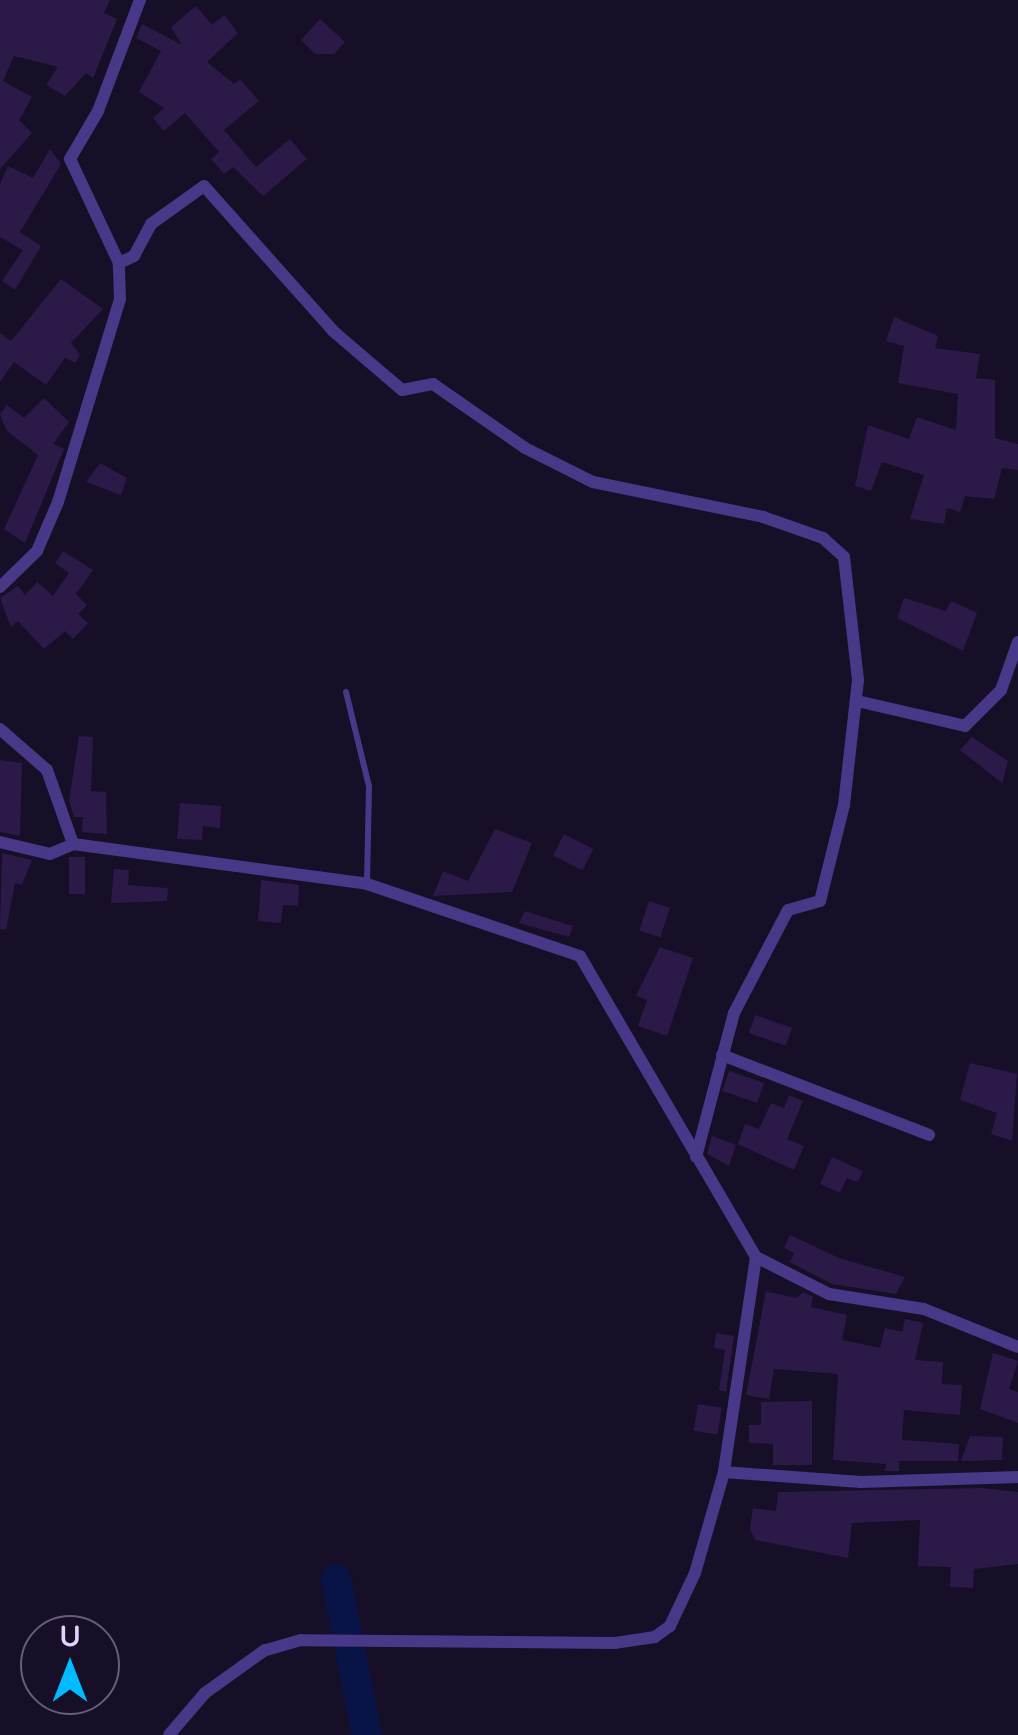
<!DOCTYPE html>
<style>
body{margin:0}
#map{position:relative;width:1018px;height:1735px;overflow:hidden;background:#170e27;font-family:"Varela Round",sans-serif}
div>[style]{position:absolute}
.river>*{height:30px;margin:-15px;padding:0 15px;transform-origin:15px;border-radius:15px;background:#081446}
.building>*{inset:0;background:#2b1a48;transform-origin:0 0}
.service>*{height:6px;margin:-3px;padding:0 3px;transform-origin:3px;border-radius:3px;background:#483887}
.minor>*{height:12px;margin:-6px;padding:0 6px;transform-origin:6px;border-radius:6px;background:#483887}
span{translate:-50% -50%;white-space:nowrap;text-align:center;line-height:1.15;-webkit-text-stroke:10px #170e27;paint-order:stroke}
.north{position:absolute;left:20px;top:1615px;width:100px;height:100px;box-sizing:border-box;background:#170e27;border:2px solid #675d7d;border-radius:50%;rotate:0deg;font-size:28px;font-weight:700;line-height:40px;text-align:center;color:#e0d4ff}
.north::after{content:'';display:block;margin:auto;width:35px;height:45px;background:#0bf;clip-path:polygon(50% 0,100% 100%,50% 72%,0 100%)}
</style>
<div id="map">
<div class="river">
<div style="left:336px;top:1579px;width:159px;rotate:78.8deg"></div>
</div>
<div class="building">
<div style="clip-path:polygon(0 0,110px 0,104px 13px,117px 19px,93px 78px,86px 73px,65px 96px,46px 85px,58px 67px,14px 56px,3px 81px,32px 97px,19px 120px,32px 133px,0 169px)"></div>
<div style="clip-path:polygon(196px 6px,212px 25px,224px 15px,238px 33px,207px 62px,234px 84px,240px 79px,259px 101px,224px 130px,256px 167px,290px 139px,307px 159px,263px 196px,233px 167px,224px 174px,211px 159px,219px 152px,185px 113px,164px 131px,153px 118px,164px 108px,139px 92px,161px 51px,136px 38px,142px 24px,182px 45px,171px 27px)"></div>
<div style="clip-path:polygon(320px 19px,345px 42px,334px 54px,315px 54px,301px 40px)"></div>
<div style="clip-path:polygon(50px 149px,61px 164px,20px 232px,41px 246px,15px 290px,2px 281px,23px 250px,0 237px,0 184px,8px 166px,33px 178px)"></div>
<div style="clip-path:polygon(61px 279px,103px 309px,71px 343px,80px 354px,76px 363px,65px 358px,46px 385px,14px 362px,0 382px,0 333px,11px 341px)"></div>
<div style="clip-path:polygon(894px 317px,938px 336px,935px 348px,980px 354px,976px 378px,995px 380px,995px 438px,1018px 444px,1018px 470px,1002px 468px,994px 499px,965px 496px,960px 512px,947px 508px,944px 524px,910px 519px,924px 475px,882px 462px,871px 491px,855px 486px,868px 425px,909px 439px,917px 417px,956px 430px,958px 394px,898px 383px,904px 346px,886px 341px)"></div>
<div style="clip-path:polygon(44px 398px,69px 422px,53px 444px,64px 449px,25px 543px,4px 529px,38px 455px,6px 430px,0 414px,7px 405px,24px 418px)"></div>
<div style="clip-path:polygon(100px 463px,127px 478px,121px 495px,86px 482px)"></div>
<div style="clip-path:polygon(63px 551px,93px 570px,76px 594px,87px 605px,78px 614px,88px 623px,73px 639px,65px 631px,44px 649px,18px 621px,11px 627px,0 598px,18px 586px,25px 595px,37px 582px,53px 596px,69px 573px,55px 563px)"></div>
<div style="clip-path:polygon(904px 598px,946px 611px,951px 601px,977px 613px,963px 651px,897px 618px)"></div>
<div style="clip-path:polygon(79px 736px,93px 737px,91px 791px,106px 792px,107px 834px,82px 832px,83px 817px,74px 817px,69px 801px)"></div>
<div style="clip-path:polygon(972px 737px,1008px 761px,1002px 783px,960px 750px)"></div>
<div style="clip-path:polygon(0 760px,22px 763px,20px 836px,0 832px)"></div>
<div style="clip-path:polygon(180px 803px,221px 806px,220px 828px,203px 826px,202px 840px,177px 839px)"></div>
<div style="clip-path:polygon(495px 829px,532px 843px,512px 892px,433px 896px,443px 871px,468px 881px)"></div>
<div style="left:564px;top:834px;width:33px;height:24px;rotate:27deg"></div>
<div style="clip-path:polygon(2px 853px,32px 860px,22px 885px,15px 883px,6px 930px,0 929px)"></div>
<div style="left:69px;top:857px;width:16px;height:37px"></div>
<div style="clip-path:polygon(114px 869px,129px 870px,128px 885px,168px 888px,167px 901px,111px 903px)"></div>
<div style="clip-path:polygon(261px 880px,299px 885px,298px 906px,283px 905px,281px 923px,258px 921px)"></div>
<div style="left:649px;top:901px;width:22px;height:31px;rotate:18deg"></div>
<div style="clip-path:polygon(525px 911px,573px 926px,569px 937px,519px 923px)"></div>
<div style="clip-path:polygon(660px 947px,693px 958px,667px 1036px,638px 1026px,647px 1000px,636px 996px)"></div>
<div style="left:755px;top:1015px;width:39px;height:19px;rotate:19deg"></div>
<div style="clip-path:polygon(970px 1063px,1017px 1074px,1012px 1141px,991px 1134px,997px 1113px,960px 1100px)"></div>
<div style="left:729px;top:1071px;width:37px;height:21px;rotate:19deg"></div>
<div style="clip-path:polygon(789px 1095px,803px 1101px,787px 1139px,804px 1146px,794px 1170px,738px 1144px,745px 1124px,759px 1129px,771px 1103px,784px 1108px)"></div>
<div style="clip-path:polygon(712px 1136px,736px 1145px,729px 1166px,707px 1154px)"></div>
<div style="clip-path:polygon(832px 1157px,863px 1171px,858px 1182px,847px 1178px,840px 1193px,820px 1184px)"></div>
<div style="clip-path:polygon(790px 1235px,839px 1258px,905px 1277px,896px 1294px,832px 1284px,790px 1262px,794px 1253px,784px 1248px)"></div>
<div style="clip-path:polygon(766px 1291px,796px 1298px,803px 1292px,813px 1297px,811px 1307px,847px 1315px,842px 1340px,880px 1348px,885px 1328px,902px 1332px,905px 1319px,923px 1323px,915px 1360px,943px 1362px,942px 1384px,962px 1385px,960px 1415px,904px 1410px,902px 1440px,959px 1444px,958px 1461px,899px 1461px,899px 1471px,885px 1471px,886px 1464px,833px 1460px,838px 1374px,774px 1369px,769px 1399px,746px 1395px)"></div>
<div style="clip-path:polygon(716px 1333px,734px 1336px,726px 1392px,719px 1390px,725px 1350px,714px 1348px)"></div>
<div style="clip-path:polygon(993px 1353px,1018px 1361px,1009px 1389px,1018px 1392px,1018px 1423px,980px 1409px)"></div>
<div style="clip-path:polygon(812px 1401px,812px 1465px,773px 1465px,773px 1444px,749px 1443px,749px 1425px,761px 1425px,761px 1402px)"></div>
<div style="left:698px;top:1404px;width:24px;height:27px;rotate:9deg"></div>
<div style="clip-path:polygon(970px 1436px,1003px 1437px,1002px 1460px,961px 1461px)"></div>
<div style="clip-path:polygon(982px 1488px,1018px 1492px,1018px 1564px,974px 1569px,973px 1588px,950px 1587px,951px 1567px,918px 1566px,920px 1520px,852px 1523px,848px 1558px,755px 1540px,750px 1529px,753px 1508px,776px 1511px,778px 1492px)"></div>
</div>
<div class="service">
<div style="left:346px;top:692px;width:97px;rotate:76.3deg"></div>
<div style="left:369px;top:786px;width:97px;rotate:91.2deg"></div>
</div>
<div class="minor">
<div style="left:119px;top:263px;width:17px;rotate:-25deg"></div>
<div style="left:134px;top:256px;width:36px;rotate:-62deg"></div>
<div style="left:151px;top:224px;width:65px;rotate:-35.6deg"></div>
<div style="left:204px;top:186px;width:194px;rotate:48.3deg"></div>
<div style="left:333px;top:331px;width:91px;rotate:40.5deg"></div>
<div style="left:402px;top:390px;width:32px;rotate:-11deg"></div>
<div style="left:433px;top:384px;width:112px;rotate:34.8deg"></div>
<div style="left:525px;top:448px;width:76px;rotate:26.6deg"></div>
<div style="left:593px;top:482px;width:174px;rotate:11.6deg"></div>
<div style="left:763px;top:517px;width:64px;rotate:19.3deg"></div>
<div style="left:823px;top:538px;width:28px;rotate:42deg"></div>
<div style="left:844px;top:557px;width:124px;rotate:83.5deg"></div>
<div style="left:858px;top:680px;width:126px;rotate:96.4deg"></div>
<div style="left:844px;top:805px;width:99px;rotate:104deg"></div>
<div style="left:820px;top:901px;width:33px;rotate:164deg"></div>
<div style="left:788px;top:910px;width:116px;rotate:117.7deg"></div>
<div style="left:734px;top:1013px;width:149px;rotate:104.8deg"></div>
<div style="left:0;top:587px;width:52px;rotate:-44.2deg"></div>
<div style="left:37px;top:551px;width:53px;rotate:-66.8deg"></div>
<div style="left:58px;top:502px;width:212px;rotate:-73deg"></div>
<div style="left:120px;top:299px;width:36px;rotate:-92deg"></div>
<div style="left:119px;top:263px;width:115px;rotate:-115.2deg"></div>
<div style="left:70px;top:159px;width:56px;rotate:-59.7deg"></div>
<div style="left:98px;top:111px;width:119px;rotate:-69.3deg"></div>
<div style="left:857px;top:701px;width:111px;rotate:13deg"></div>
<div style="left:965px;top:726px;width:51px;rotate:-45deg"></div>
<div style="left:1001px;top:690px;width:51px;rotate:-70.5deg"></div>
<div style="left:0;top:729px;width:62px;rotate:41.1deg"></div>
<div style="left:47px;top:770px;width:78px;rotate:70.6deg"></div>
<div style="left:73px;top:844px;width:297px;rotate:7.7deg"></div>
<div style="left:367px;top:884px;width:225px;rotate:18.7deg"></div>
<div style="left:580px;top:956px;width:349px;rotate:59.7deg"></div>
<div style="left:756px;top:1257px;width:217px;rotate:98.5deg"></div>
<div style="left:724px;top:1472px;width:105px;rotate:106deg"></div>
<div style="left:695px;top:1573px;width:59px;rotate:115.3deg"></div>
<div style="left:670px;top:1626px;width:19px;rotate:144deg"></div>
<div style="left:655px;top:1637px;width:40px;rotate:171.5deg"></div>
<div style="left:615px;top:1643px;width:314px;rotate:-179.5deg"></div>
<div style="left:301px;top:1640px;width:37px;rotate:164deg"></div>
<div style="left:265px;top:1650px;width:74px;rotate:144.4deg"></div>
<div style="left:205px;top:1693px;width:55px;rotate:130.6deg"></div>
<div style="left:0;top:842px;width:51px;rotate:13.5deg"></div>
<div style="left:50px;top:854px;width:25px;rotate:-23deg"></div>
<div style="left:722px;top:1055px;width:222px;rotate:21.1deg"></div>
<div style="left:756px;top:1257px;width:82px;rotate:26.9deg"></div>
<div style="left:829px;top:1294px;width:96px;rotate:9deg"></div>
<div style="left:924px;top:1309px;width:101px;rotate:22deg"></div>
<div style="left:724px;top:1472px;width:137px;rotate:4.2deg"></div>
<div style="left:861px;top:1482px;width:157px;rotate:-1.8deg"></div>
</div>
<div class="north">U</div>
</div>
